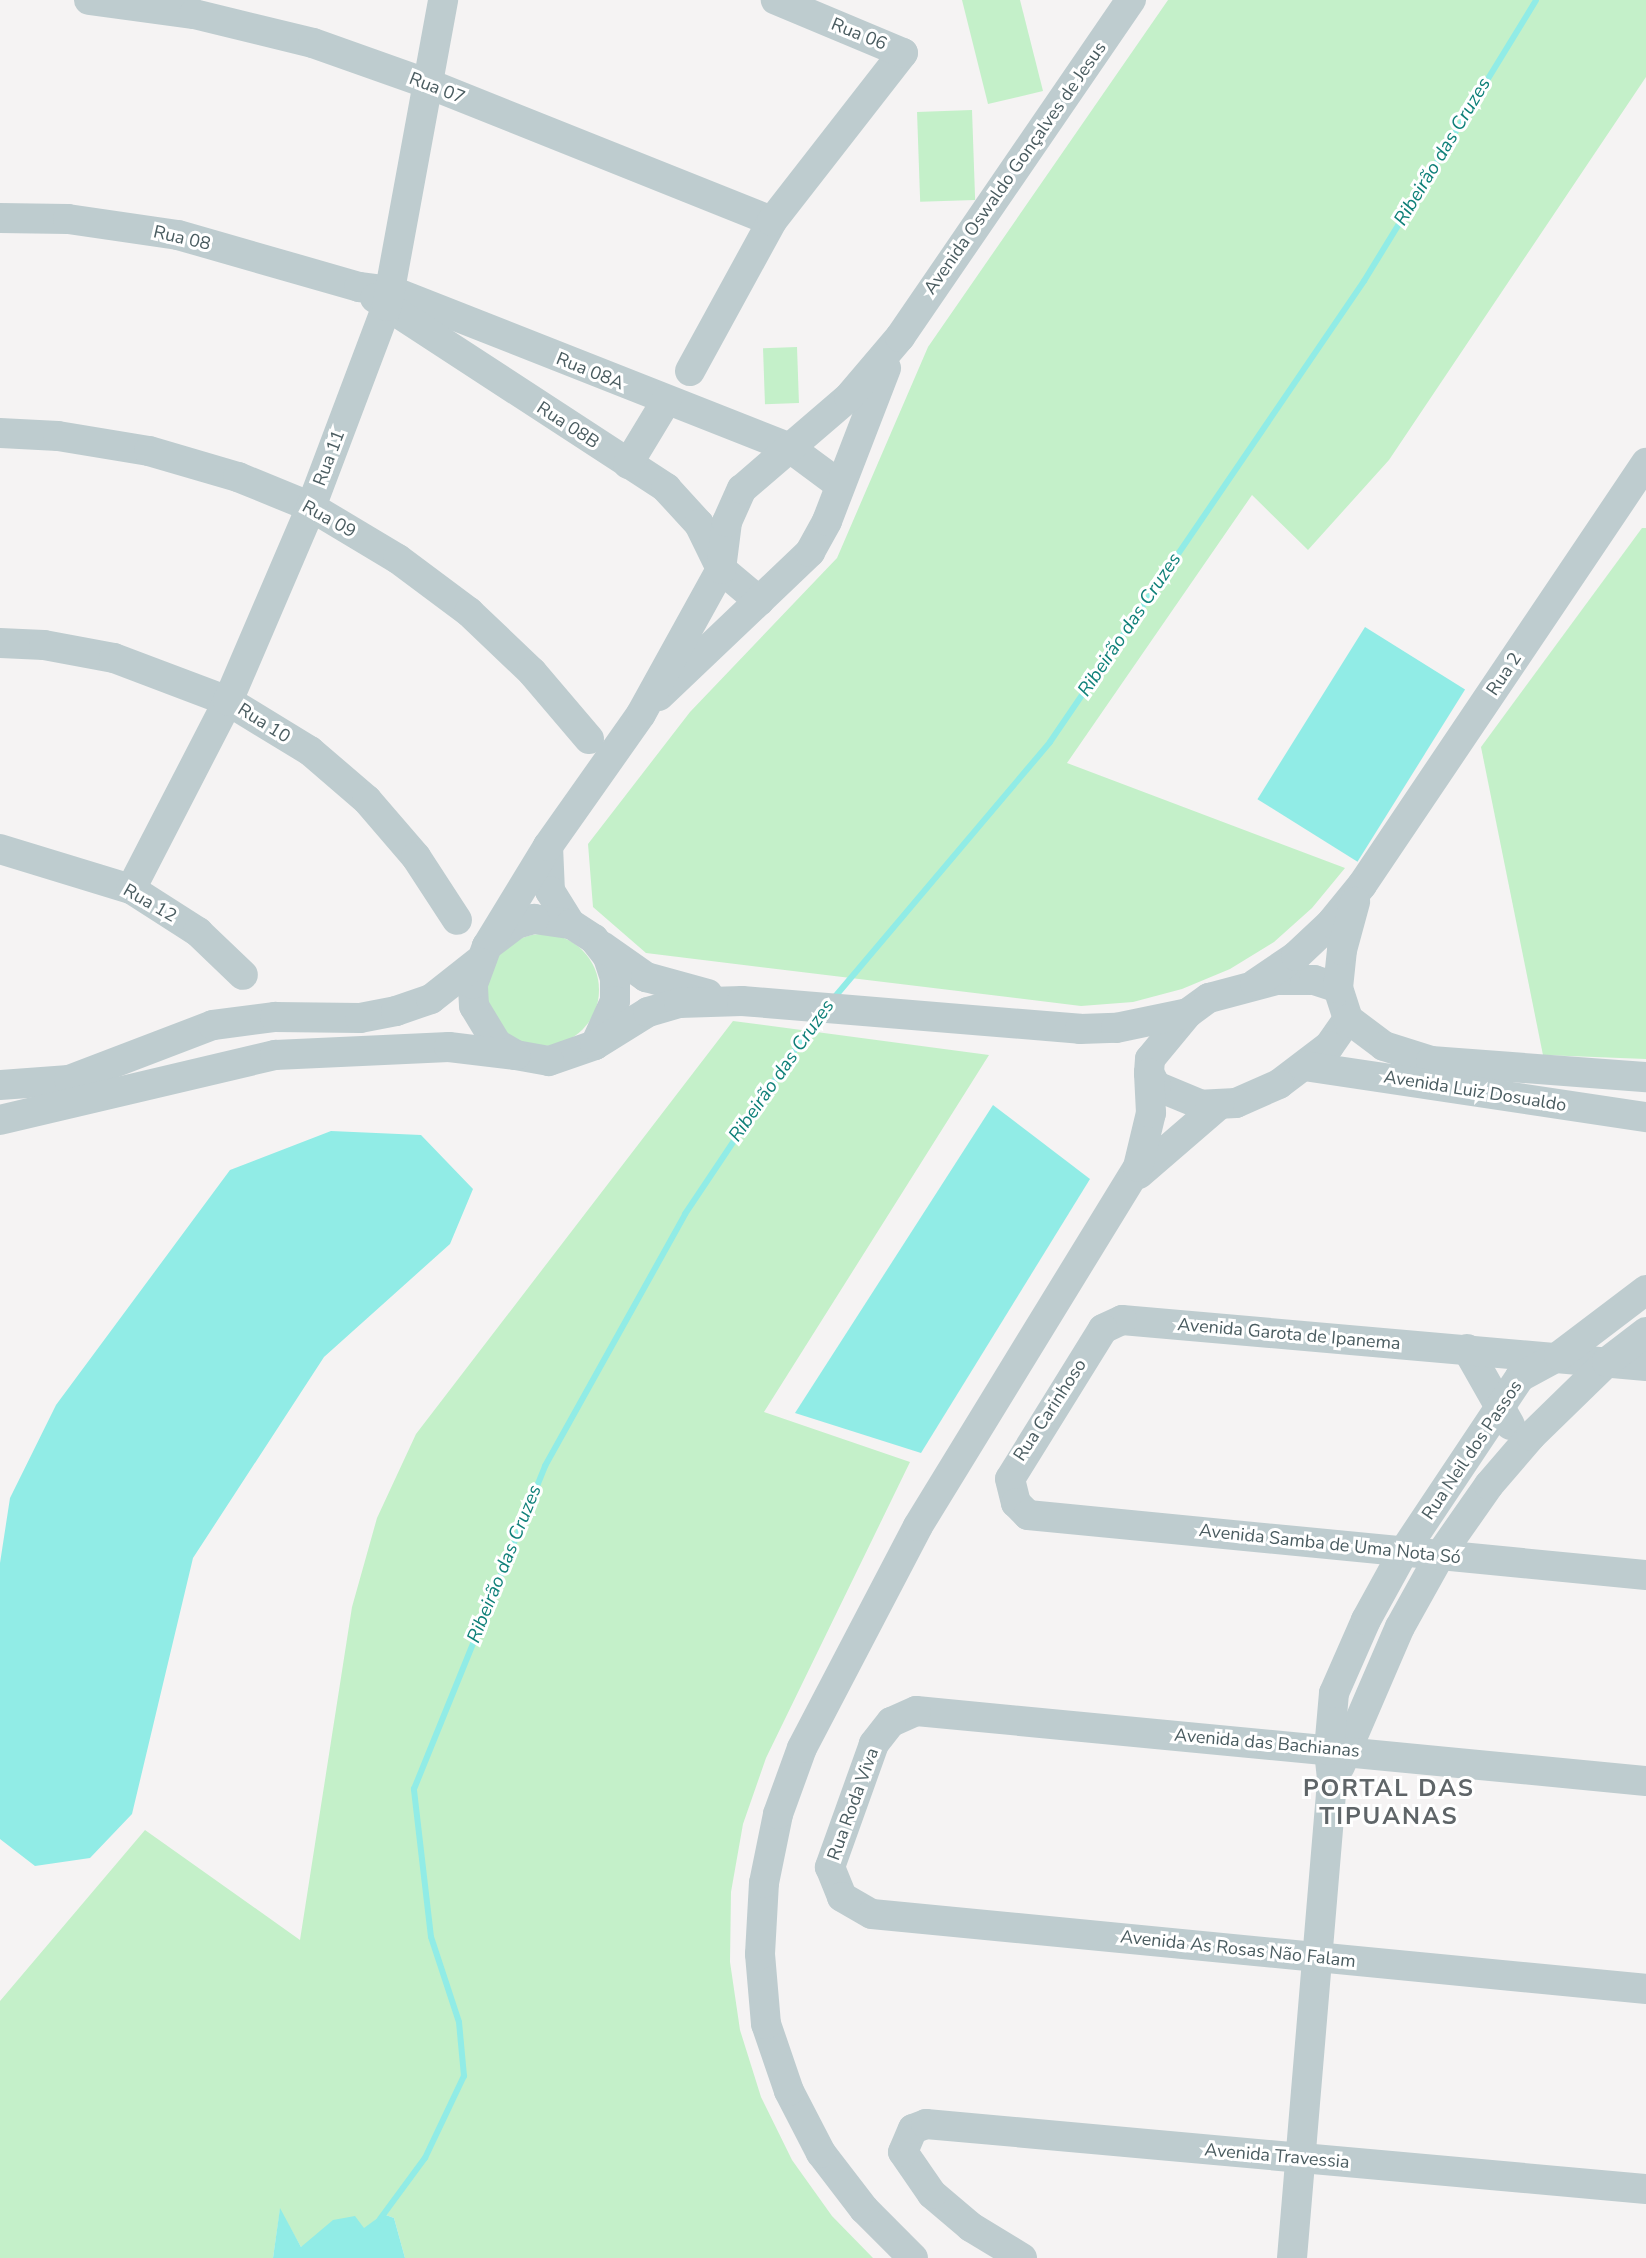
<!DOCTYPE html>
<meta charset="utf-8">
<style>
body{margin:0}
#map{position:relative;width:1646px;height:2258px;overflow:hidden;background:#f5f3f3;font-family:"Nunito Sans",sans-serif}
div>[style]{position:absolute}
.green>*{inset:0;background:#c4f0c9;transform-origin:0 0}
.round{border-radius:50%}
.water>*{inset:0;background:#91ece6;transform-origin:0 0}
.stream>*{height:6px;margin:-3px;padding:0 3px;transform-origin:3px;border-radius:3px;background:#91ece6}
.minor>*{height:30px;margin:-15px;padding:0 15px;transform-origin:15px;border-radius:15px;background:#becccf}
span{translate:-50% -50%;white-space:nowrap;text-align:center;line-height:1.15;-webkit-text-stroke:6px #fff;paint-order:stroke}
.street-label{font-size:18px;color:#4a5c60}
.water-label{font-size:19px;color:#0f8079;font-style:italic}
.district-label{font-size:24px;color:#5f6568;font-weight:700;letter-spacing:2px}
</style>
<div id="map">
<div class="green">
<div style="clip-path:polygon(962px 0,1020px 0,1043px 91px,988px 104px)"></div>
<div style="clip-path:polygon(1168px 0,1646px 0,1646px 77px,1389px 460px,1308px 550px,1252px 495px,1067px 763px,1345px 868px,1312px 908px,1274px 942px,1230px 969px,1182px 989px,1133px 1002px,1081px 1006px,646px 953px,593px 907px,588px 844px,690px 712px,837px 558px,928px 347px)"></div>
<div style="left:972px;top:110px;width:90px;height:55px;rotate:88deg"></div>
<div style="left:797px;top:347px;width:56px;height:34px;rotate:88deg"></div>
<div style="clip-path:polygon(1642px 528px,1646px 528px,1646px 1059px,1543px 1055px,1481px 747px)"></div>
<div class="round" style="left:487px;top:934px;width:112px;height:112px"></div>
<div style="clip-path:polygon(733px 1021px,989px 1055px,764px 1412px,910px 1462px,766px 1758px,743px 1824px,731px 1892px,730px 1962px,740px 2030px,761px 2097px,792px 2160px,832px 2216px,873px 2258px,405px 2258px,394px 2218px,383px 2214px,364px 2229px,301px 2247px,280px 2210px,273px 2258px,0 2258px,0 2001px,145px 1830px,300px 1940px,352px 1607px,377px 1518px,416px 1434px)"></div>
</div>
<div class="water">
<div style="left:1365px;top:627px;width:118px;height:203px;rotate:32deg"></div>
<div style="clip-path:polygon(993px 1105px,1090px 1179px,921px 1453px,795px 1413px)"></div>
<div style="clip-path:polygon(331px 1131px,421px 1135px,473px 1189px,450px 1244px,324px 1357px,193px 1558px,132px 1814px,90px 1858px,35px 1866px,0 1839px,0 1563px,10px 1498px,56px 1405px,230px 1170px)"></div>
<div style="clip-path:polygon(280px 2208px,301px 2247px,333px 2220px,355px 2216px,364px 2228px,383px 2214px,394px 2218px,405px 2258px,273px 2258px)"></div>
</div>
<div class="stream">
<div style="left:833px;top:999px;width:336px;rotate:-49.8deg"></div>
<div style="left:1050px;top:742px;width:558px;rotate:-55.74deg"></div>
<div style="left:1364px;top:281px;width:329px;rotate:-58.5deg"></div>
<div style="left:380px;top:2219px;width:76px;rotate:-53.6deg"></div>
<div style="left:425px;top:2158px;width:91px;rotate:-64.6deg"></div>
<div style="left:464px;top:2076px;width:54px;rotate:-95.3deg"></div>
<div style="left:459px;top:2022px;width:89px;rotate:-108.2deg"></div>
<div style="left:431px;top:1937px;width:149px;rotate:-96.6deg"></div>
<div style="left:414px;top:1789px;width:349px;rotate:-67.9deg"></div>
<div style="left:545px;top:1466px;width:288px;rotate:-60.9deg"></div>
<div style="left:685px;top:1214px;width:237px;rotate:-56.2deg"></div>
</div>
<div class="minor">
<div style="left:89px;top:0;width:106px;rotate:7.6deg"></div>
<div style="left:194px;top:14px;width:122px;rotate:13.7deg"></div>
<div style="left:313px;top:43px;width:123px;rotate:19.5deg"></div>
<div style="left:429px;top:84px;width:369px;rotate:21.8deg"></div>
<div style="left:0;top:218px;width:68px;rotate:0.8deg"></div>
<div style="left:68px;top:219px;width:111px;rotate:8.3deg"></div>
<div style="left:178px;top:235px;width:188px;rotate:16deg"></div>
<div style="left:359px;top:287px;width:33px;rotate:7deg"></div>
<div style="left:392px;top:291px;width:428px;rotate:21.5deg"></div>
<div style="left:790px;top:448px;width:62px;rotate:36.5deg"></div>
<div style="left:375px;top:298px;width:348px;rotate:33.1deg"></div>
<div style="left:666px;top:488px;width:49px;rotate:47.5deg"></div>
<div style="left:699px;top:524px;width:50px;rotate:63.9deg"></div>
<div style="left:721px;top:569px;width:50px;rotate:40.1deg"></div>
<div style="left:690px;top:371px;width:171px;rotate:-61.3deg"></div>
<div style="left:772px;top:221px;width:213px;rotate:-52.1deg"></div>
<div style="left:903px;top:53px;width:138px;rotate:-157.3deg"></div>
<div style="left:0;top:433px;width:58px;rotate:3deg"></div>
<div style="left:58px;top:436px;width:92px;rotate:9.4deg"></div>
<div style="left:149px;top:451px;width:93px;rotate:16.3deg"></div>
<div style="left:238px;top:477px;width:79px;rotate:22.3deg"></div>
<div style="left:311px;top:507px;width:101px;rotate:30.9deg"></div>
<div style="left:398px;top:559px;width:89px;rotate:36.7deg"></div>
<div style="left:469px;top:612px;width:87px;rotate:43.6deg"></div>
<div style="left:532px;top:672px;width:88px;rotate:49.6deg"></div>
<div style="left:628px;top:464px;width:74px;rotate:-58.9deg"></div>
<div style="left:0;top:643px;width:44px;rotate:2.6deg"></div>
<div style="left:44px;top:645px;width:71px;rotate:10.5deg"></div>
<div style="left:114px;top:658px;width:122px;rotate:20.7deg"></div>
<div style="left:228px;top:701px;width:96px;rotate:31.4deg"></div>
<div style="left:310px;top:751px;width:75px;rotate:40.7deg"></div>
<div style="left:367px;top:800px;width:75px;rotate:49.3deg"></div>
<div style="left:416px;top:857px;width:75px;rotate:56.9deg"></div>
<div style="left:659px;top:696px;width:209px;rotate:-43.6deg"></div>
<div style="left:810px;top:552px;width:35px;rotate:-61deg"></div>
<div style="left:827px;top:521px;width:164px;rotate:-68.9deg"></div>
<div style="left:548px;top:846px;width:45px;rotate:87.5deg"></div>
<div style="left:550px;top:891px;width:39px;rotate:58deg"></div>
<div style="left:0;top:849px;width:137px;rotate:17deg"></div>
<div style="left:131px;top:889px;width:80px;rotate:32.7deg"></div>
<div style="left:198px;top:932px;width:62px;rotate:43.7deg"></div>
<div style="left:131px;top:889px;width:212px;rotate:-62.7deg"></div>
<div style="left:228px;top:701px;width:211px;rotate:-66.8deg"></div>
<div style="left:311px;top:507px;width:215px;rotate:-69.3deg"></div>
<div style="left:387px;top:306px;width:311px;rotate:-79.6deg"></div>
<div style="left:534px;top:919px;width:37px;rotate:8deg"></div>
<div style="left:571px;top:924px;width:27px;rotate:33deg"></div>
<div style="left:594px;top:939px;width:23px;rotate:52deg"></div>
<div style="left:608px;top:957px;width:22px;rotate:72deg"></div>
<div style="left:615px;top:978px;width:23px;rotate:90deg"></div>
<div style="left:615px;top:1001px;width:48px;rotate:114.4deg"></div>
<div style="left:595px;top:1045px;width:49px;rotate:160.8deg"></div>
<div style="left:549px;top:1061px;width:34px;rotate:-170deg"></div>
<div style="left:516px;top:1055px;width:22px;rotate:-150deg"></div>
<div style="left:497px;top:1044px;width:44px;rotate:-121.2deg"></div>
<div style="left:474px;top:1006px;width:22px;rotate:-93deg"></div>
<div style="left:473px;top:984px;width:40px;rotate:-69.8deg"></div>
<div style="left:487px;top:946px;width:36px;rotate:-37deg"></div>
<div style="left:516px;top:924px;width:19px;rotate:-16deg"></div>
<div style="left:487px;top:946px;width:117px;rotate:-58.6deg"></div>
<div style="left:548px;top:846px;width:161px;rotate:-54.8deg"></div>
<div style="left:641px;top:714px;width:166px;rotate:-61.1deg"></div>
<div style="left:721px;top:569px;width:47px;rotate:-82.7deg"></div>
<div style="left:727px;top:522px;width:36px;rotate:-66deg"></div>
<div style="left:742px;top:489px;width:141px;rotate:-40.7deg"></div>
<div style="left:849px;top:397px;width:79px;rotate:-49.6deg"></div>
<div style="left:900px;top:337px;width:409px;rotate:-55.6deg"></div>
<div style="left:602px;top:946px;width:54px;rotate:35.2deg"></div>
<div style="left:646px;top:977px;width:64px;rotate:15.3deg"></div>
<div style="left:1276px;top:980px;width:38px"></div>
<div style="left:1314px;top:980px;width:25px;rotate:18deg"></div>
<div style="left:1338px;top:988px;width:33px;rotate:72deg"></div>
<div style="left:1348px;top:1019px;width:33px;rotate:125deg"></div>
<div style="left:1329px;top:1046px;width:63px;rotate:142.8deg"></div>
<div style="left:1279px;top:1084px;width:47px;rotate:156.2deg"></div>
<div style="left:1236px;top:1103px;width:34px;rotate:177deg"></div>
<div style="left:1202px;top:1105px;width:50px;rotate:-157.6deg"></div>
<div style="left:1156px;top:1086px;width:15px;rotate:-118deg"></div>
<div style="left:1149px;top:1073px;width:14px;rotate:-86deg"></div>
<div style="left:1150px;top:1059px;width:60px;rotate:-50.4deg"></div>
<div style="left:1188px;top:1013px;width:26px;rotate:-36deg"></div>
<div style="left:1209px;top:998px;width:69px;rotate:-15deg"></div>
<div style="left:1255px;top:984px;width:50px;rotate:-34.3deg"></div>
<div style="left:1296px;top:956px;width:48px;rotate:-43.3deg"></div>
<div style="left:1331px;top:923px;width:49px;rotate:-50.8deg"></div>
<div style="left:1362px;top:885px;width:509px;rotate:-56.06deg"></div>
<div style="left:1338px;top:988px;width:38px;rotate:-84deg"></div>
<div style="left:1342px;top:950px;width:50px;rotate:-74.8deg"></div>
<div style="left:1348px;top:1019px;width:45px;rotate:36.9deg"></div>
<div style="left:1384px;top:1046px;width:49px;rotate:17.7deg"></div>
<div style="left:1431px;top:1061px;width:216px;rotate:4.3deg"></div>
<div style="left:595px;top:1045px;width:62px;rotate:-31.9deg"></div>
<div style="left:648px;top:1012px;width:32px;rotate:-16deg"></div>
<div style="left:679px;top:1003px;width:63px;rotate:-1.8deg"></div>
<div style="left:742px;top:1001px;width:339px;rotate:4.7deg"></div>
<div style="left:1080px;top:1029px;width:36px;rotate:-2deg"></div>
<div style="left:1116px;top:1028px;width:74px;rotate:-11.8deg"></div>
<div style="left:1304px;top:1066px;width:346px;rotate:8.5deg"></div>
<div style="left:0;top:1085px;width:69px;rotate:-4.1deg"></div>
<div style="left:69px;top:1080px;width:154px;rotate:-20.9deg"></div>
<div style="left:213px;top:1025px;width:63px;rotate:-7.4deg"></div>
<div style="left:275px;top:1017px;width:85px;rotate:0.7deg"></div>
<div style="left:360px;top:1018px;width:37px;rotate:-11deg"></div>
<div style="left:396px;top:1011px;width:37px;rotate:-19deg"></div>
<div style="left:431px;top:999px;width:60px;rotate:-38.2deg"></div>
<div style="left:0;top:1120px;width:283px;rotate:-13.3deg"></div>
<div style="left:275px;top:1055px;width:174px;rotate:-2.6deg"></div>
<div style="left:449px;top:1047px;width:67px;rotate:6.8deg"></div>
<div style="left:1139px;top:1174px;width:106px;rotate:-40.8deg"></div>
<div style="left:1467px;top:1349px;width:87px;rotate:60.5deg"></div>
<div style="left:1646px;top:1366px;width:526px;rotate:-174.98deg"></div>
<div style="left:1122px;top:1320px;width:21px;rotate:155deg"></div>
<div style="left:1103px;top:1329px;width:176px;rotate:121.8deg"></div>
<div style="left:1010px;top:1479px;width:25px;rotate:76deg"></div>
<div style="left:1016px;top:1503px;width:17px;rotate:45deg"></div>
<div style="left:1028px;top:1515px;width:621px;rotate:5.55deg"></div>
<div style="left:1340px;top:1766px;width:151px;rotate:-66.7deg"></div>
<div style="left:1400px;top:1627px;width:82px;rotate:-60.9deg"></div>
<div style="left:1440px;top:1555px;width:85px;rotate:-55deg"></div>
<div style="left:1489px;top:1485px;width:65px;rotate:-49.4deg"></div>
<div style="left:1531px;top:1436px;width:106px;rotate:-44.2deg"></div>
<div style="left:1607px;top:1362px;width:49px;rotate:-37.6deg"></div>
<div style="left:1646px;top:1781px;width:733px;rotate:-174.52deg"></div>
<div style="left:916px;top:1711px;width:27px;rotate:156deg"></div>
<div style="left:891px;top:1722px;width:28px;rotate:128deg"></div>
<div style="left:874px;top:1744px;width:131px;rotate:109.7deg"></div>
<div style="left:830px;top:1867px;width:32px;rotate:68deg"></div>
<div style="left:842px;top:1897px;width:34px;rotate:30deg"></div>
<div style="left:872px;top:1914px;width:778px;rotate:5.53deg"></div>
<div style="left:913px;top:2258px;width:69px;rotate:-135deg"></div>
<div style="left:864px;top:2209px;width:71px;rotate:-127.5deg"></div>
<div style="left:821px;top:2153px;width:70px;rotate:-117.3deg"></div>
<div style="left:789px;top:2091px;width:71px;rotate:-108.9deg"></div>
<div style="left:766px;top:2024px;width:70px;rotate:-94.9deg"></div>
<div style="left:760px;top:1954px;width:71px;rotate:-86.8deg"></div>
<div style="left:764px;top:1883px;width:70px;rotate:-78.5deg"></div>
<div style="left:778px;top:1814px;width:70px;rotate:-70deg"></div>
<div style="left:802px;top:1748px;width:250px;rotate:-62.4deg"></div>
<div style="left:918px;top:1526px;width:421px;rotate:-58.5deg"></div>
<div style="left:1138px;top:1167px;width:56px;rotate:-76.5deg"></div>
<div style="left:1151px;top:1113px;width:40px;rotate:-92.9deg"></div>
<div style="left:1022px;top:2258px;width:60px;rotate:-148.7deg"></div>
<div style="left:971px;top:2227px;width:51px;rotate:-139.8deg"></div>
<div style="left:932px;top:2194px;width:51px;rotate:-124.6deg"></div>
<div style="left:903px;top:2152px;width:25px;rotate:-67deg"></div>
<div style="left:913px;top:2129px;width:14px;rotate:-21deg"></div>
<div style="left:926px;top:2124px;width:723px;rotate:5.16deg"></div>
<div style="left:1292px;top:2258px;width:481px;rotate:-85.2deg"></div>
<div style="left:1332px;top:1779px;width:29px;rotate:-96deg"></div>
<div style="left:1329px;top:1750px;width:57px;rotate:-85deg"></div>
<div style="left:1334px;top:1693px;width:80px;rotate:-66.3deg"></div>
<div style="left:1366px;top:1620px;width:79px;rotate:-61.2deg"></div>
<div style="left:1404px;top:1551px;width:209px;rotate:-56.3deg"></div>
<div style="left:1520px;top:1377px;width:44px;rotate:-28.3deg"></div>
<div style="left:1559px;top:1356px;width:109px;rotate:-37.2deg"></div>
</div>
<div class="street-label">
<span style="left:859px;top:34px;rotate:22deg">Rua 06</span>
<span style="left:437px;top:88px;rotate:21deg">Rua 07</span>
<span style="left:1015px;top:168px;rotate:-55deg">Avenida Oswaldo Gonçalves de Jesus</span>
<span style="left:182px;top:238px;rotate:13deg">Rua 08</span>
<span style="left:590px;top:371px;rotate:22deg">Rua 08A</span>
<span style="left:568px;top:425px;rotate:33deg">Rua 08B</span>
<span style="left:329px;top:458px;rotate:-69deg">Rua 11</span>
<span style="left:329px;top:519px;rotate:29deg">Rua 09</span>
<span style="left:1504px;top:674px;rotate:-56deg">Rua 2</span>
<span style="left:264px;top:723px;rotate:32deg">Rua 10</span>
<span style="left:150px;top:903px;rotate:30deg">Rua 12</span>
<span style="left:1475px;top:1091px;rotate:9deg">Avenida Luiz Dosualdo</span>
<span style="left:1289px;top:1334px;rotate:5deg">Avenida Garota de Ipanema</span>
<span style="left:1050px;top:1410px;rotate:-57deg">Rua Carinhoso</span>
<span style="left:1472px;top:1450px;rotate:-56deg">Rua Neil dos Passos</span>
<span style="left:1330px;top:1544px;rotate:6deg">Avenida Samba de Uma Nota Só</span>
<span style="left:1267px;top:1743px;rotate:5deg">Avenida das Bachianas</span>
<span style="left:853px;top:1804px;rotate:-70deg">Rua Roda Viva</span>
<span style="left:1238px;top:1949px;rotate:6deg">Avenida As Rosas Não Falam</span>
<span style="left:1277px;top:2156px;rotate:5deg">Avenida Travessia</span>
</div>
<div class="water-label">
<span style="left:1443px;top:152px;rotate:-59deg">Ribeirão das Cruzes</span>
<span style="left:1130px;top:625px;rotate:-56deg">Ribeirão das Cruzes</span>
<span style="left:782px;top:1071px;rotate:-55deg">Ribeirão das Cruzes</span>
<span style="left:505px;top:1564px;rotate:-68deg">Ribeirão das Cruzes</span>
</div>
<div class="district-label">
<span style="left:1389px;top:1803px">PORTAL DAS<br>TIPUANAS</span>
</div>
</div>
